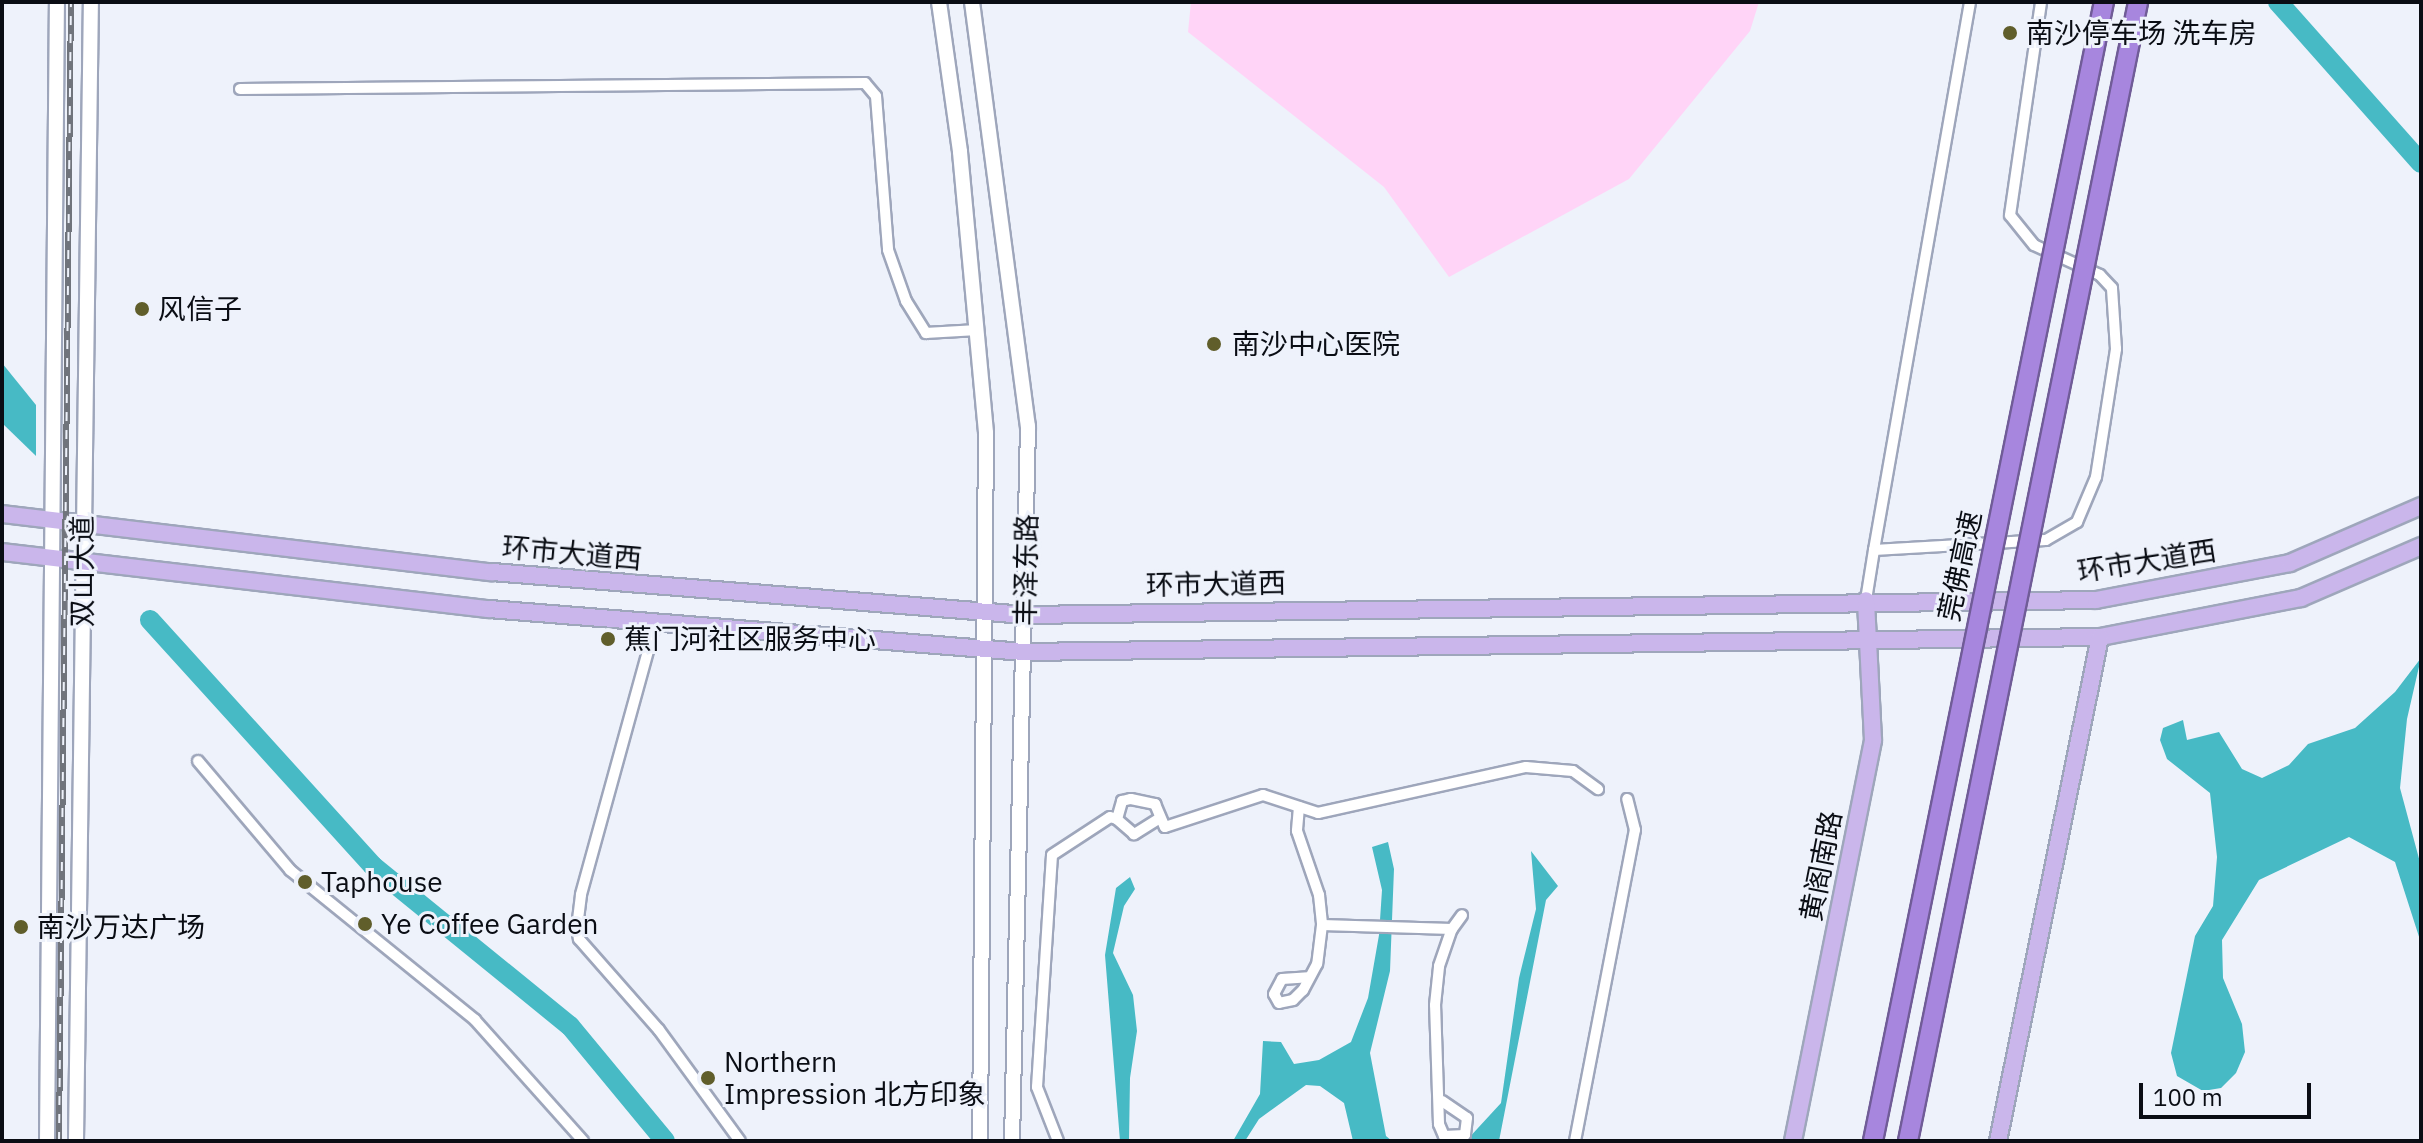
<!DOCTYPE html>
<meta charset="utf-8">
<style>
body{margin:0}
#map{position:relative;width:2423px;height:1143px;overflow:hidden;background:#eef2fb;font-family:"IBM Plex Sans","Noto Sans SC",sans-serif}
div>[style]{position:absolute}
.green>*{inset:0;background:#ffd4f7}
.water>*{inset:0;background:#47bac5}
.river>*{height:20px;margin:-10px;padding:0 10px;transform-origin:10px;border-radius:10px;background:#47bac5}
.roads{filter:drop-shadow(2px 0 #9ea6bb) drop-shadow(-2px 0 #9ea6bb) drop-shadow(0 2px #9ea6bb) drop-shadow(0 -2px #9ea6bb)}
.street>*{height:10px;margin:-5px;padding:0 5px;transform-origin:5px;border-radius:5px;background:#fff}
.secondary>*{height:14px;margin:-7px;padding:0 7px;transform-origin:7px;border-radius:7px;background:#fff}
.primary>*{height:16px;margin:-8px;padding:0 8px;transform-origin:8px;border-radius:8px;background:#cab6eb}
.rail>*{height:6px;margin-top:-3px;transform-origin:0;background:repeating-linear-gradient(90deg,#eef2fb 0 9px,#70747c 0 18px);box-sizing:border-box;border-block:2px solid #70747c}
.bridges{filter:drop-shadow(2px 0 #705c97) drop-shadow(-2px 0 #705c97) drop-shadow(0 2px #705c97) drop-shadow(0 -2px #705c97)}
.highway-bridge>*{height:18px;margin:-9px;padding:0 9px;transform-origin:9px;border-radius:9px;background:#a786de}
.dots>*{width:22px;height:22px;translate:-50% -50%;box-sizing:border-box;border:4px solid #eef2fb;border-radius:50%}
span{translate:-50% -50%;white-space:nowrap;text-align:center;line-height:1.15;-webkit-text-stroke:6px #eef2fb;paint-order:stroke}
.poi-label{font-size:28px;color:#0a0d14}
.left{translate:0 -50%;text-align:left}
.street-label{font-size:28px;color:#0a0d14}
.frame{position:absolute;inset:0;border:4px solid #0a0d14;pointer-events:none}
.scale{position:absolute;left:2139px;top:1083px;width:172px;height:36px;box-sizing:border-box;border:4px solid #0a0d14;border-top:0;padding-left:10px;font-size:24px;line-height:28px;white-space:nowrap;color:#0a0d14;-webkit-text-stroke:6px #eef2fb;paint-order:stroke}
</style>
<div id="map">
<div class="green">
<div style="clip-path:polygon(1191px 2px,1759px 2px,1750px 31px,1629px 179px,1449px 277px,1384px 187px,1188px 32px)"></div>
</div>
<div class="water">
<div style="clip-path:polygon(2px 363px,36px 405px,36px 456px,2px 423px)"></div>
<div style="clip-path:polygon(2421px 658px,2407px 719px,2400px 788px,2421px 866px,2421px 943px,2395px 862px,2349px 837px,2259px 880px,2222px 940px,2223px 978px,2242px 1024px,2245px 1052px,2236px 1073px,2221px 1088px,2203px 1091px,2177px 1076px,2171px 1053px,2195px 936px,2213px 906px,2217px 857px,2210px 793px,2167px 759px,2160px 740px,2163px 728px,2183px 720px,2187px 740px,2219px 732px,2242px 769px,2262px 778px,2289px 765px,2308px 744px,2355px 728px,2395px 692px)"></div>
<div style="clip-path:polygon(1388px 842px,1394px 869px,1390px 971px,1370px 1053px,1386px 1136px,1392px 1141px,1353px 1141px,1344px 1103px,1320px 1086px,1306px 1085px,1259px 1119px,1245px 1141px,1233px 1141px,1260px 1094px,1263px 1041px,1281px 1042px,1294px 1064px,1319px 1060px,1351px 1042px,1368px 998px,1379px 935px,1382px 890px,1372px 847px)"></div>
<div style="clip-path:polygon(1531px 851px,1558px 886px,1546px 900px,1499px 1141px,1466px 1141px,1501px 1103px,1519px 978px,1536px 909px)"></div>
<div style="clip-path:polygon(1130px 877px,1135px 889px,1124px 906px,1113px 953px,1133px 995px,1137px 1031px,1130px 1078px,1129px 1141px,1120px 1141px,1105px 955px,1116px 888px)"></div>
</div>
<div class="river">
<div style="left:2278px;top:2px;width:215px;rotate:48.4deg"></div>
<div style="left:150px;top:620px;width:332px;rotate:47.8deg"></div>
<div style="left:373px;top:866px;width:254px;rotate:39.1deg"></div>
<div style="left:570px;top:1026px;width:149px;rotate:50.4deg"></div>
</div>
<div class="roads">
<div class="street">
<div style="left:240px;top:89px;width:625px;rotate:-0.55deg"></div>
<div style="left:865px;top:83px;width:17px;rotate:50deg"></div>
<div style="left:876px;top:96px;width:154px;rotate:85.5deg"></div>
<div style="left:888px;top:250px;width:54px;rotate:70.6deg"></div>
<div style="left:906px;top:301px;width:38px;rotate:58deg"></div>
<div style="left:926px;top:333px;width:51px;rotate:-3.4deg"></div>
<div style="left:1874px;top:550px;width:556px;rotate:-80.06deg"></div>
<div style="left:1866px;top:600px;width:51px;rotate:-80.9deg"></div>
<div style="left:1874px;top:550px;width:172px;rotate:-3.3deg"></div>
<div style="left:2046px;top:540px;width:36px;rotate:-30deg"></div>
<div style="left:2077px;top:522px;width:49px;rotate:-67.1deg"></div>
<div style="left:2096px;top:477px;width:130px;rotate:-81.1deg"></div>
<div style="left:2116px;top:349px;width:61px;rotate:-93.8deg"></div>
<div style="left:2112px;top:288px;width:18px;rotate:-133deg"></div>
<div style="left:2100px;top:275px;width:72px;rotate:-155.6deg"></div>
<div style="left:2034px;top:245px;width:38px;rotate:-129deg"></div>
<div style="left:2010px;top:215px;width:215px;rotate:-81.7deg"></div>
<div style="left:656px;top:622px;width:283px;rotate:105.4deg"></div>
<div style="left:581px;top:895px;width:32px;rotate:97deg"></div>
<div style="left:577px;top:927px;width:12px;rotate:81deg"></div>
<div style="left:579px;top:939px;width:121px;rotate:48.7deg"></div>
<div style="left:659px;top:1030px;width:137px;rotate:53.9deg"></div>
<div style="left:198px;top:761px;width:143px;rotate:49.8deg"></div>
<div style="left:290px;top:870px;width:238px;rotate:39deg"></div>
<div style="left:475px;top:1020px;width:162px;rotate:48.2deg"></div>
<div style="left:1299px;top:807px;width:24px;rotate:95deg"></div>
<div style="left:1297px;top:831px;width:68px;rotate:71deg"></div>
<div style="left:1319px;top:895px;width:30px;rotate:84deg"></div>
<div style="left:1322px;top:925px;width:39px;rotate:97deg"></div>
<div style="left:1317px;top:964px;width:30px;rotate:118deg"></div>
<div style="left:1303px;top:990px;width:14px;rotate:135deg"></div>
<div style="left:1293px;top:1000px;width:14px;rotate:168deg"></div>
<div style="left:1279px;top:1003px;width:10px;rotate:-119deg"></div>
<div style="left:1274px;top:994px;width:17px;rotate:-62deg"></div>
<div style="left:1282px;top:979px;width:26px;rotate:-4deg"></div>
<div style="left:1160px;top:818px;width:31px;rotate:148deg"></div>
<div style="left:1134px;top:834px;width:23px;rotate:-139deg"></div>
<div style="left:1117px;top:819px;width:19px;rotate:-74deg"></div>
<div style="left:1122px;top:801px;width:9px;rotate:-13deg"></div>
<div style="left:1131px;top:799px;width:25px;rotate:12deg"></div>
<div style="left:1155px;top:804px;width:25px;rotate:67deg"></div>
<div style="left:1165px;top:827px;width:103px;rotate:-18.1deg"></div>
<div style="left:1263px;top:795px;width:58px;rotate:18.1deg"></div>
<div style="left:1318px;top:813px;width:213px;rotate:-12.5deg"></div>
<div style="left:1526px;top:767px;width:47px;rotate:4.9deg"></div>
<div style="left:1573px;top:771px;width:31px;rotate:36deg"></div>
<div style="left:1322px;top:925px;width:130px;rotate:1.8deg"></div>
<div style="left:1452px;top:929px;width:17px;rotate:-54deg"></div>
<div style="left:1442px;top:1101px;width:30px;rotate:34deg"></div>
<div style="left:1467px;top:1118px;width:17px;rotate:97deg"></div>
<div style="left:1465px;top:1135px;width:21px;rotate:177deg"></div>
<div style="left:1444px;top:1136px;width:13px;rotate:-113deg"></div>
<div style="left:1439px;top:1124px;width:119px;rotate:-91.9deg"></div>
<div style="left:1435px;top:1005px;width:39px;rotate:-84deg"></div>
<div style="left:1439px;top:966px;width:39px;rotate:-71deg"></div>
<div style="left:1058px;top:1141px;width:58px;rotate:-111.3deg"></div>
<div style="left:1037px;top:1087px;width:232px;rotate:-86.3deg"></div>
<div style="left:1052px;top:855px;width:69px;rotate:-33.2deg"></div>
<div style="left:1110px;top:817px;width:7px;rotate:16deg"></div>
<div style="left:1575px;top:1141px;width:317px;rotate:-79.1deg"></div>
<div style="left:1635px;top:830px;width:32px;rotate:-104deg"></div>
</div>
<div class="secondary">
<div style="left:939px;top:2px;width:151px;rotate:82deg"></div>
<div style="left:960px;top:152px;width:282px;rotate:84.7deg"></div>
<div style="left:986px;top:433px;width:708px;rotate:90.49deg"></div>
<div style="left:972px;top:2px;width:428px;rotate:82.5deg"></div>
<div style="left:1028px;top:426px;width:715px;rotate:91.28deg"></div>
<div style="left:47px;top:1141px;width:1139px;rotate:-89.5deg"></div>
<div style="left:76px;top:1141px;width:1139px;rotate:-89.25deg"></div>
</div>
<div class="primary">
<div style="left:2px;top:514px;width:493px;rotate:6.8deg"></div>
<div style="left:492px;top:572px;width:535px;rotate:4.61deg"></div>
<div style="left:1025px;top:615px;width:1071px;rotate:-0.8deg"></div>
<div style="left:2096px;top:600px;width:197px;rotate:-10.8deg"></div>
<div style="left:2290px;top:563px;width:143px;rotate:-23.5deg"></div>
<div style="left:2px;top:552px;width:490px;rotate:6.7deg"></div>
<div style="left:489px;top:609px;width:537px;rotate:4.6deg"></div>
<div style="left:1024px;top:652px;width:1076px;rotate:-0.8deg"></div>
<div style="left:2100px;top:637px;width:205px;rotate:-11deg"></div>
<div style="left:2301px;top:598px;width:131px;rotate:-23.4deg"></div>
<div style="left:1793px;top:1141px;width:409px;rotate:-78.7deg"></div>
<div style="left:1873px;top:740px;width:140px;rotate:-92.9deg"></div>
<div style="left:1998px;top:1141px;width:514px;rotate:-78.56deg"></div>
</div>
</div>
<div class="rail">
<div style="left:59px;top:1141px;width:1139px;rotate:-89.4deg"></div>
</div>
<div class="bridges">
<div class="highway-bridge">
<div style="left:1873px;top:1141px;width:1162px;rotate:-78.54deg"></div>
<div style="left:1908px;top:1141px;width:1162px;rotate:-78.58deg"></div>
</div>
</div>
<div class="dots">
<div style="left:2010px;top:33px;background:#605e2b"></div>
<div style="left:142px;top:309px;background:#605e2b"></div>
<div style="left:1214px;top:344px;background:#605e2b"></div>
<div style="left:608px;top:639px;background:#605e2b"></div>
<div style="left:305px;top:882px;background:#605e2b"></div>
<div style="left:365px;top:924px;background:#605e2b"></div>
<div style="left:21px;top:927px;background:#605e2b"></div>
<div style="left:708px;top:1078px;background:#605e2b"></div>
</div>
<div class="poi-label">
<span class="left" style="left:2026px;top:33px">南沙停车场 洗车房</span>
<span class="left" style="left:158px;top:309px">风信子</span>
<span class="left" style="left:1232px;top:344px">南沙中心医院</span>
<span class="left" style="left:624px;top:639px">蕉门河社区服务中心</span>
<span class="left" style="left:321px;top:882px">Taphouse</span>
<span class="left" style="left:381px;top:924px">Ye Coffee Garden</span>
<span class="left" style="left:37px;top:927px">南沙万达广场</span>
<span class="left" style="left:724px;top:1078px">Northern<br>Impression 北方印象</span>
</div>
<div class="street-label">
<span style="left:572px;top:553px;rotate:5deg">环市大道西</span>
<span style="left:2147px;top:561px;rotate:-9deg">环市大道西</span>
<span style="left:1960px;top:566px;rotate:-78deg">莞佛高速</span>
<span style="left:1026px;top:570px;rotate:-89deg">丰泽东路</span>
<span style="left:82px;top:571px;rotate:-90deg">双山大道</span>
<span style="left:1216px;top:584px;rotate:-1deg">环市大道西</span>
<span style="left:1821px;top:866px;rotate:-79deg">黄阁南路</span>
</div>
<div class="frame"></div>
<div class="scale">100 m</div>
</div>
